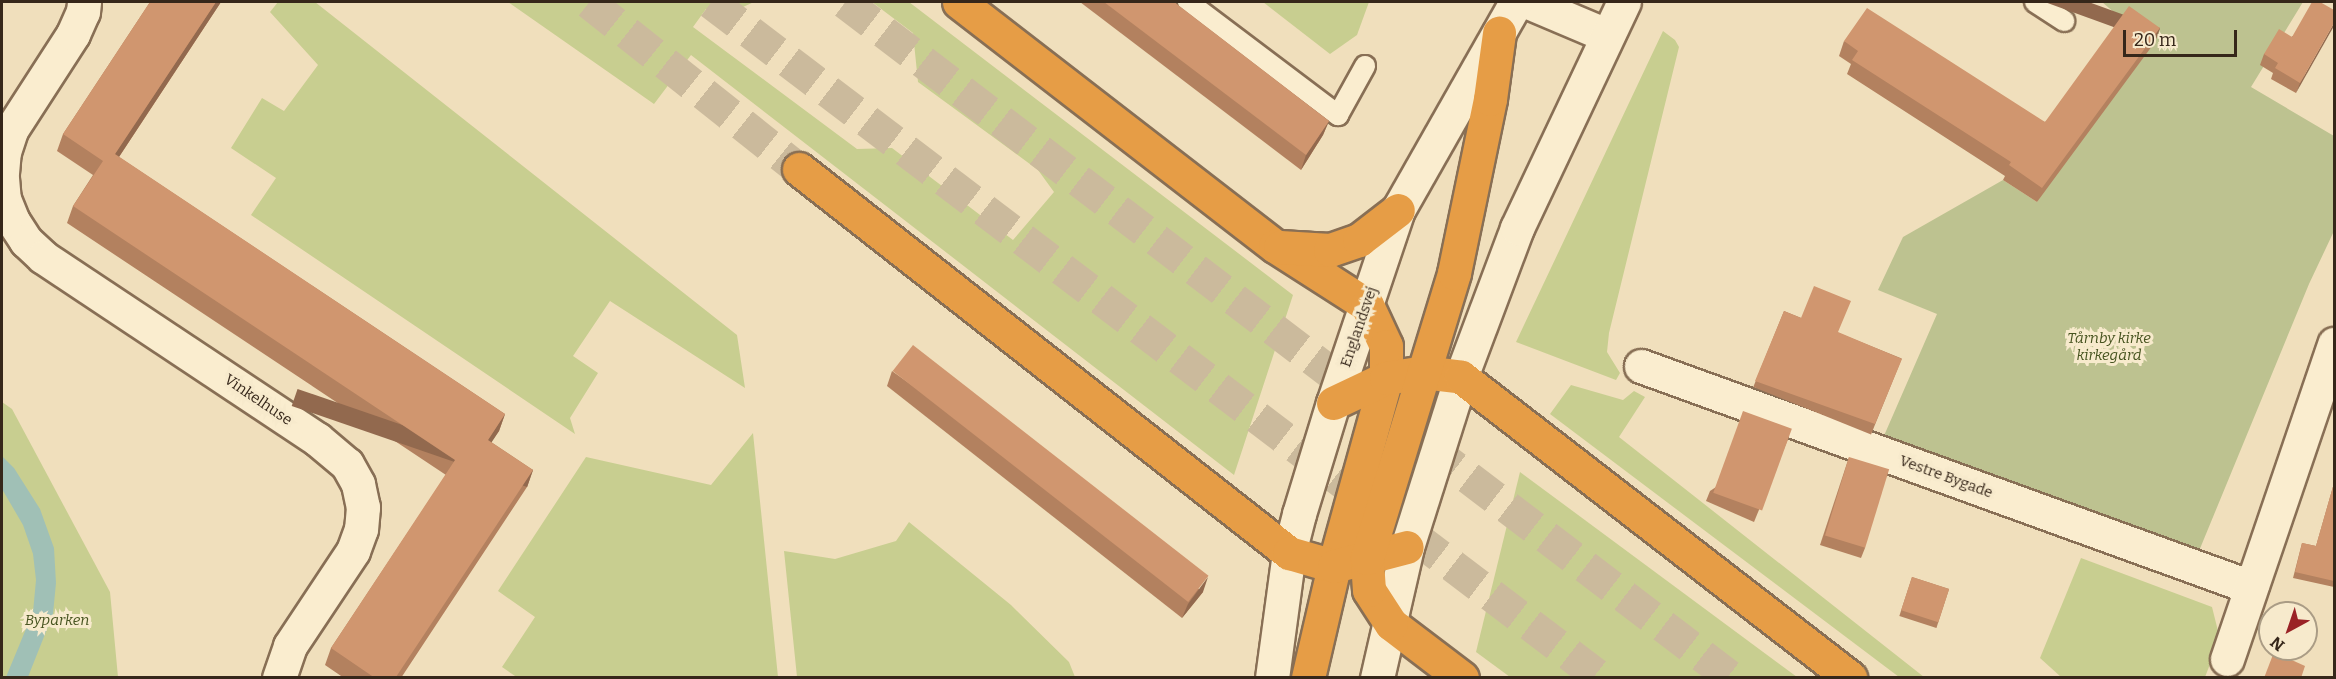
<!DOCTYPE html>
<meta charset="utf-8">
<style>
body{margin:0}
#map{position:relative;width:2336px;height:679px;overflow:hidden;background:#f0dfbc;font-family:Bitter,serif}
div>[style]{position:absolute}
.green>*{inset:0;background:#c8ce90}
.cemetery>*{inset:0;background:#bdc290}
.water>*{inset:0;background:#a0c0b6}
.highway-tunnel>*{height:33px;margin-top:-16.5px;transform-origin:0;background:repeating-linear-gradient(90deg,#cbba9c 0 33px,transparent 0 49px)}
.roads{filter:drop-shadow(2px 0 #886f55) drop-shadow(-2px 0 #886f55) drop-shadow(0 2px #886f55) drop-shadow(0 -2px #886f55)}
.lane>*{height:20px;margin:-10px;padding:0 10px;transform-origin:10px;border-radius:10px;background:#faedcf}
.street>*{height:33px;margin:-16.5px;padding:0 16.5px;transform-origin:16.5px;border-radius:16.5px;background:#faedcf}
.secondary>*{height:33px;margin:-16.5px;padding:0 16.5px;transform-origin:16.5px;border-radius:16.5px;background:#faedcf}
.highway>*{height:33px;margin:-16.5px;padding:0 16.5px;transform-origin:16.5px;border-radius:16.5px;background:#e69d46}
.wall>*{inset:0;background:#b3815f;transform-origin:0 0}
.shaded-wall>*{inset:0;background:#92694e;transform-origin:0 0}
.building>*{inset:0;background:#d0966f;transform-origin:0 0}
span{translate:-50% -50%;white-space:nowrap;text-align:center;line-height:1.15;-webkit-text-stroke:6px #f7eacc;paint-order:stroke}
.street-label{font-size:15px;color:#36271a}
.park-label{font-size:15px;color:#475420;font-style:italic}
.frame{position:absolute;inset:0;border:3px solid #36271a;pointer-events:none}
.north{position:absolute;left:2258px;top:601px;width:60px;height:60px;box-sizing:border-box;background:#f7eacc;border:2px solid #aa9c85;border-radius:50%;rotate:220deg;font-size:16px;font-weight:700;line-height:24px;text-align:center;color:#36271a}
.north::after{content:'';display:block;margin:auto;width:21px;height:27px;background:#9a2225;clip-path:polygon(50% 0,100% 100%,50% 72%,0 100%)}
.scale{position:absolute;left:2123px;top:30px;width:114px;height:27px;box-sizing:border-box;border:3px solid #36271a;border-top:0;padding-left:8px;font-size:18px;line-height:21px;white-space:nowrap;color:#36271a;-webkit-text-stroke:4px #f7eacc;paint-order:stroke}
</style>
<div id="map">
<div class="green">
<div style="clip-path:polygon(278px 2px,315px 2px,737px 335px,745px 388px,610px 301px,573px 356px,598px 373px,570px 418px,575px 434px,251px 215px,276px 178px,231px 148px,262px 98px,284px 111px,318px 65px,270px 12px)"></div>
<div style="clip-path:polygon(508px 2px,754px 2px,743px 7px,706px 9px,693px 27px,857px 149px,892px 148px,1013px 240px,1054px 192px,1038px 170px,918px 82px,913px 33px,872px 2px,909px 2px,1293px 295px,1234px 475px,691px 55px,654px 104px)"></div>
<div style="clip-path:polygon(1263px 2px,1369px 2px,1357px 35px,1330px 54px)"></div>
<div style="clip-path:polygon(1663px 31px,1675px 40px,1679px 47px,1609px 333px,1607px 352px,1620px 373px,1616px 380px,1516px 342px)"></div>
<div style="clip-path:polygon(1571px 385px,1623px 400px,1634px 391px,1645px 397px,1619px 437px,1924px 677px,1899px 677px,1550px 414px)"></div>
<div style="clip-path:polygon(2px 402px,12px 409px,110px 592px,118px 677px,2px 677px)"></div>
<div style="clip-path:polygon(753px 433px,778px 677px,518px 678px,502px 667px,535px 617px,498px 591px,586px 457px,711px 485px)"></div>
<div style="clip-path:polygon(1520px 472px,1797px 677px,1510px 677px,1476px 652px)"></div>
<div style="clip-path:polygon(909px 522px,1011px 605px,1069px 662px,1075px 677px,797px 677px,784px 551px,835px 559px,896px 541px)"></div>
<div style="clip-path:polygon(2081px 558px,2212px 607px,2220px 639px,2205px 677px,2061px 677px,2040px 658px)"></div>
</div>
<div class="cemetery">
<div style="clip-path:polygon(2102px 2px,2303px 2px,2251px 87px,2334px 136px,2334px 231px,2309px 284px,2199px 551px,1883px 438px,1937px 314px,1878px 290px,1903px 237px,2003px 180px,2037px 202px,2123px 20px)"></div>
</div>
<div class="water">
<div style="clip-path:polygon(2px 456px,14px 468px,40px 509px,54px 548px,56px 583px,53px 614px,28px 677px,6px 677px,33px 612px,36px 580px,33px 554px,23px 525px,2px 489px)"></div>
</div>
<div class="highway-tunnel">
<div style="left:589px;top:2px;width:268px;rotate:38.5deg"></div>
<div style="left:711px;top:2px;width:1118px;rotate:37.22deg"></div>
<div style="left:845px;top:2px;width:1115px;rotate:37.31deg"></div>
</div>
<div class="roads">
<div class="lane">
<div style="left:1188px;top:2px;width:188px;rotate:37deg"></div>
<div style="left:1338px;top:115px;width:56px;rotate:-61.1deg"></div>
<div style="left:2035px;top:2px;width:35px;rotate:33deg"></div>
</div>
<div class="street">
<div style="left:1528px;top:2px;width:85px;rotate:22.9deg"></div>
<div style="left:2px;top:173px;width:21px;rotate:-85deg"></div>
<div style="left:4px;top:152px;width:23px;rotate:-72deg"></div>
<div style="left:11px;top:130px;width:114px;rotate:-57.1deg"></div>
<div style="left:73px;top:34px;width:24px;rotate:-66deg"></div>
<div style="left:83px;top:12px;width:10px;rotate:-84deg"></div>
<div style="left:2px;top:178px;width:21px;rotate:85deg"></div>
<div style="left:4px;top:199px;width:24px;rotate:68deg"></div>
<div style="left:13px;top:221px;width:24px;rotate:57deg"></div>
<div style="left:26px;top:241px;width:23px;rotate:43deg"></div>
<div style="left:43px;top:257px;width:329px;rotate:33.6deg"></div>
<div style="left:317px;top:439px;width:39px;rotate:40deg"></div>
<div style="left:347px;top:464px;width:23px;rotate:61deg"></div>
<div style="left:358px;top:484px;width:24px;rotate:78deg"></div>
<div style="left:363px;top:507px;width:22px;rotate:95deg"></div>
<div style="left:361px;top:529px;width:23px;rotate:110deg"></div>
<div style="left:353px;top:551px;width:114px;rotate:123.6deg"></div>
<div style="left:290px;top:646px;width:34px;rotate:109deg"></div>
<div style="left:1641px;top:366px;width:649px;rotate:19.92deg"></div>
<div style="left:2227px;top:659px;width:333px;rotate:-71.2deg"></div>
</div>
<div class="secondary">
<div style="left:1272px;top:678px;width:126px;rotate:-82.3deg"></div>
<div style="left:1289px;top:553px;width:40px;rotate:-75.6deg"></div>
<div style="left:1299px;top:514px;width:116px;rotate:-73deg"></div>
<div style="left:1333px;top:403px;width:204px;rotate:-71.4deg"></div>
<div style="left:1398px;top:210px;width:239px;rotate:-60.4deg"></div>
<div style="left:1377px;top:678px;width:134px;rotate:-77.1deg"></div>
<div style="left:1407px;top:547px;width:178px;rotate:-72.4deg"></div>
<div style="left:1461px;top:377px;width:159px;rotate:-69.4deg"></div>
<div style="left:1517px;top:228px;width:250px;rotate:-64.7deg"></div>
</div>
<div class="highway">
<div style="left:959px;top:2px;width:399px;rotate:37.7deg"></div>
<div style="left:1275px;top:246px;width:109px;rotate:32.7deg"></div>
<div style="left:1367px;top:305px;width:45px;rotate:65.1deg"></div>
<div style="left:1386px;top:346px;width:32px;rotate:90deg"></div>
<div style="left:1386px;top:378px;width:195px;rotate:105.5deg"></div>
<div style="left:1334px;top:566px;width:115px;rotate:103.1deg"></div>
<div style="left:799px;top:169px;width:623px;rotate:38.08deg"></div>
<div style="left:1289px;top:553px;width:47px;rotate:16.1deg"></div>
<div style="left:1334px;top:566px;width:75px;rotate:-14.6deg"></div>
<div style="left:1280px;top:247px;width:50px;rotate:3.4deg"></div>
<div style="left:1330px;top:250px;width:31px;rotate:-19deg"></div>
<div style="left:1359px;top:240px;width:49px;rotate:-37.6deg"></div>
<div style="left:1333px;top:403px;width:59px;rotate:-25.3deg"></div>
<div style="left:1386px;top:378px;width:37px;rotate:-9deg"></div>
<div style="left:1423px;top:372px;width:38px;rotate:7deg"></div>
<div style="left:1461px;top:377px;width:492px;rotate:37.7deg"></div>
<div style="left:1462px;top:678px;width:89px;rotate:-142.7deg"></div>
<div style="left:1391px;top:624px;width:40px;rotate:-122.9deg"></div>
<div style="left:1369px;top:590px;width:32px;rotate:-94deg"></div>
<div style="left:1367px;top:558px;width:298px;rotate:-73deg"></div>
<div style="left:1454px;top:273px;width:178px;rotate:-78.3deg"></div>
<div style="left:1490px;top:99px;width:67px;rotate:-82.2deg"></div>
</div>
</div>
<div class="wall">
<div style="clip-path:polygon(150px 2px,221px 2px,119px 157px,505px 414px,499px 431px,491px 442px,533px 470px,527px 487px,401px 678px,344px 678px,325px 665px,331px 648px,446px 475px,67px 223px,73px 206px,93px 175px,57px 151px,63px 134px)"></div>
<div style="clip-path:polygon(1080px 2px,1174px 2px,1329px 121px,1323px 135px,1301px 170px)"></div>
<div style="clip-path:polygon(2334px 10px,2296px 93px,2271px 79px,2273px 73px,2260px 65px,2264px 54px)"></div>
<div style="clip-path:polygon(2160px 28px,2155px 42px,2037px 202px,2003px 180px,2005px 176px,1847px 74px,1851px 64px,1839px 56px,1844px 41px,2045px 122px)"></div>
<div style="left:1784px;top:311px;width:127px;height:82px;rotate:22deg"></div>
<div style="clip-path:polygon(892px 371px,1203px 592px,1182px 618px,887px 386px)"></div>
<div style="clip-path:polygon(1788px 439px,1754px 522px,1706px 501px,1710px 491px)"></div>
<div style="clip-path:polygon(1849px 457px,1865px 548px,1861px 558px,1820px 545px)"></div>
<div style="clip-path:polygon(2334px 483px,2334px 587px,2293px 578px,2302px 543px,2316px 546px)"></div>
<div style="left:1912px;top:577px;width:39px;height:41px;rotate:18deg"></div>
</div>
<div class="shaded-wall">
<div style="clip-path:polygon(216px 2px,221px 2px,109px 172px,115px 154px)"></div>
<div style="clip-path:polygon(2334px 23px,2334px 26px,2296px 93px,2300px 83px)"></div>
<div style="left:2160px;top:28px;width:15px;height:199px;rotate:110deg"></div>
<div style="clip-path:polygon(1329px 121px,1323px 135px,1301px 170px,1306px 155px)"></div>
<div style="clip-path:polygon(505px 414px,499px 431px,482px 457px,488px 440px)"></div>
<div style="left:533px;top:470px;width:18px;height:249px;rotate:109deg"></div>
<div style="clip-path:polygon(1208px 577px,1203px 592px,1182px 618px,1188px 604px)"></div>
</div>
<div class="building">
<div style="clip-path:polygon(150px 2px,216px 2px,115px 154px,505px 414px,488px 440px,533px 470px,396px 677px,397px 678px,375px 678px,331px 648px,455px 460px,73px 206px,103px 161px,63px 134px)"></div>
<div style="clip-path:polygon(1104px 2px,1174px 2px,1329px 121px,1306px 155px)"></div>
<div style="clip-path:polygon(2312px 2px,2320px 2px,2334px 10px,2334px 23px,2300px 83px,2275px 68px,2278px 63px,2264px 54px,2279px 29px,2292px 37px)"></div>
<div style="clip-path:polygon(2129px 6px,2160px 28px,2042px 188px,2009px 165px,2011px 162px,1852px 60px,1858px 51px,1844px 41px,1867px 8px,2045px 122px)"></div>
<div style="clip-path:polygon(1814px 286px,1851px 301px,1838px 332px,1902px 359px,1875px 424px,1755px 381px,1784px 311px,1801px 318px)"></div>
<div style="left:913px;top:345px;width:375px;height:33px;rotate:38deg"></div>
<div style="left:1743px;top:411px;width:52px;height:87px;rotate:20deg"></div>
<div style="left:1849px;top:457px;width:42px;height:82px;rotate:17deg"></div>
<div style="clip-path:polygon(2334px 483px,2334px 581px,2295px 572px,2302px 543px,2316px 546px)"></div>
<div style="left:1912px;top:577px;width:39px;height:35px;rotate:18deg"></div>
<div style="clip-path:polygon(2274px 652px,2305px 666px,2301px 678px,2264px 678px)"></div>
</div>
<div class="street-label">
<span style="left:1359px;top:327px;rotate:-71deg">Englandsvej</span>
<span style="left:258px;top:400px;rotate:34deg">Vinkelhuse</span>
<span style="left:1946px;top:477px;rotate:20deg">Vestre Bygade</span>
</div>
<div class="park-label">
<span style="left:2109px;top:347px">Tårnby kirke<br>kirkegård</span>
<span style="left:57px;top:621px">Byparken</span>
</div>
<div class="frame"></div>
<div class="north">N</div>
<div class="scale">20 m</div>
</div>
